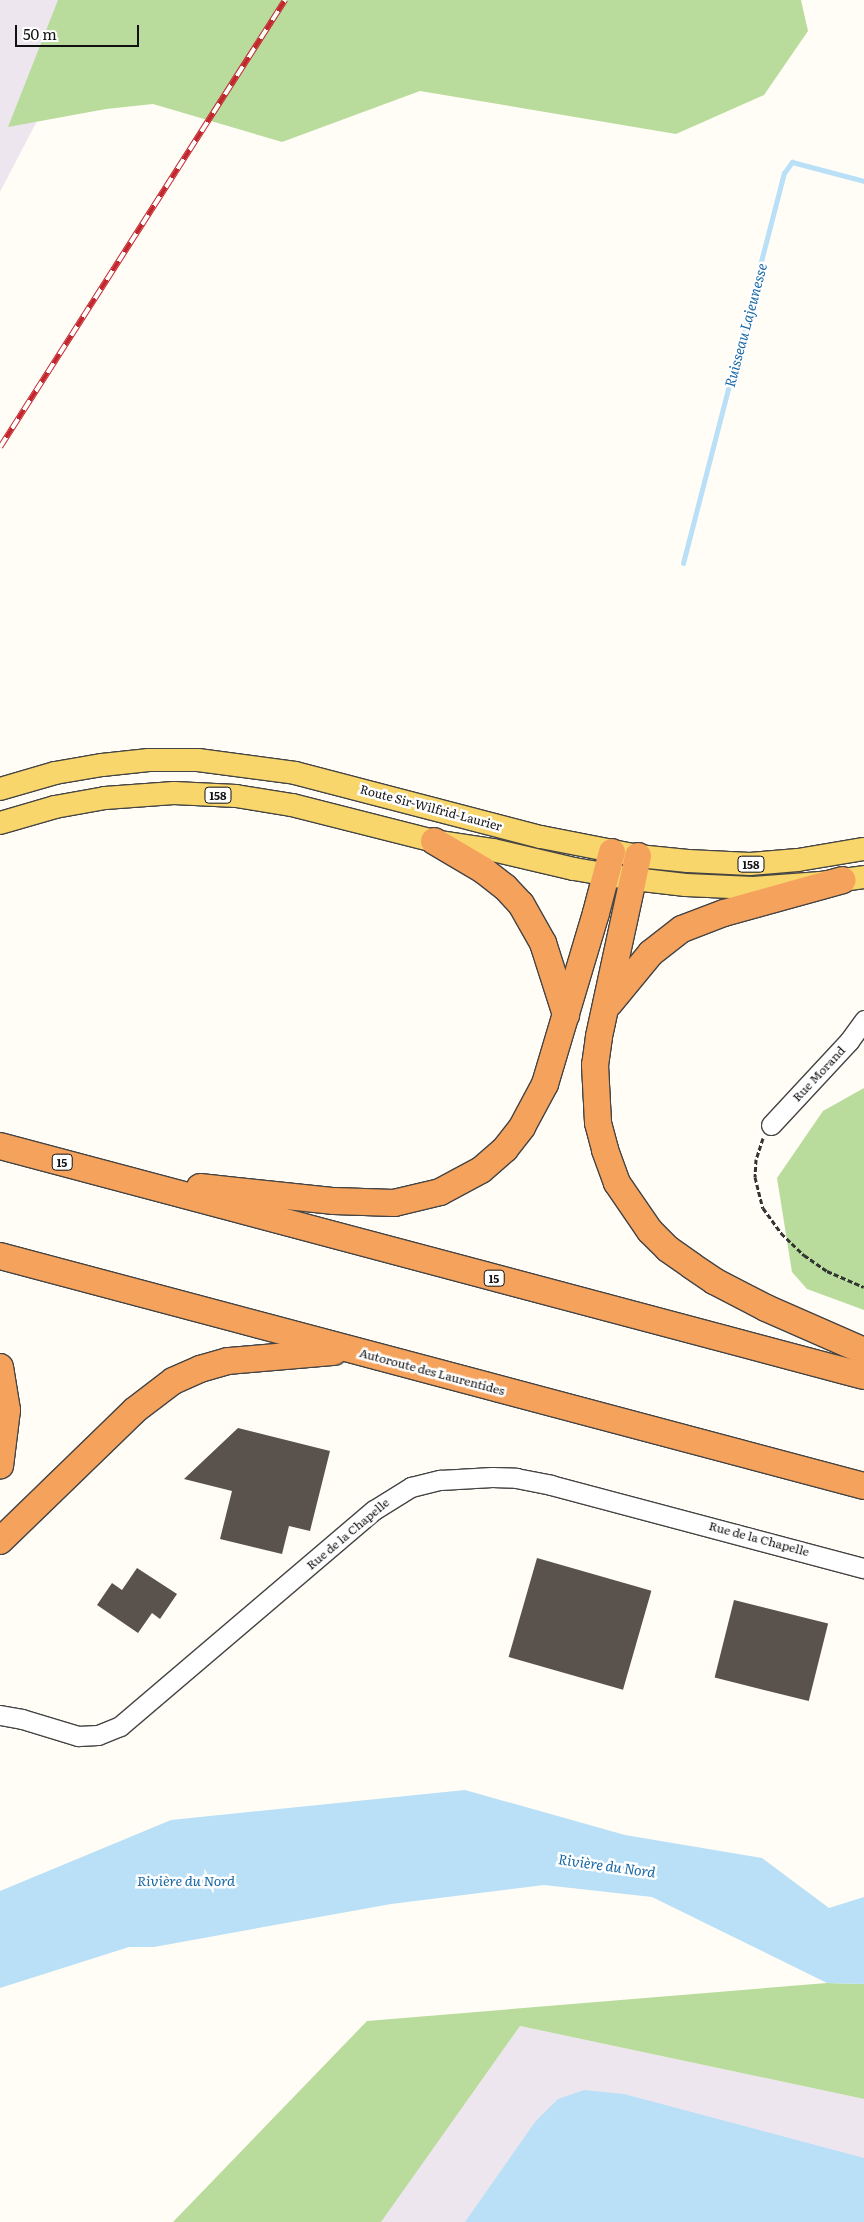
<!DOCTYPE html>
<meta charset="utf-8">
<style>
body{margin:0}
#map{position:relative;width:864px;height:2222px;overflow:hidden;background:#fffdf5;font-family:Literata,serif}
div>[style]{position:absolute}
.industrial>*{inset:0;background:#eee6ef}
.forest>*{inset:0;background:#b9dc9c}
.water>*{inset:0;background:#b9e0f7}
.stream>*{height:5px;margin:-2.5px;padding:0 2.5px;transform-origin:2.5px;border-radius:2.5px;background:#b9e0f7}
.building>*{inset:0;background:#5a524d;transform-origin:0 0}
.path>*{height:3px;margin-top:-1.5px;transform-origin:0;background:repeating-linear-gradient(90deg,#333 0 5px,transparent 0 7.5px)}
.roads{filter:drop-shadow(1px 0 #444) drop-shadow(-1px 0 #444) drop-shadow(0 1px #444) drop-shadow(0 -1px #444)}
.minor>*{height:19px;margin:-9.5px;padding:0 9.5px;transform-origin:9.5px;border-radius:9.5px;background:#fff}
.major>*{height:22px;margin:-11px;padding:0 11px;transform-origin:11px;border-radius:11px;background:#f9d66b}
.highway>*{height:26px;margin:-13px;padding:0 13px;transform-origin:13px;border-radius:13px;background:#f5a25d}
.rail>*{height:5.5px;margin-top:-2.75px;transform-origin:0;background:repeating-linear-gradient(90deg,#fff 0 11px,#c4262e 0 22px);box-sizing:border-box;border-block:1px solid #c4262e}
span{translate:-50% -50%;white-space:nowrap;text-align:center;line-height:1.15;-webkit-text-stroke:5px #fff;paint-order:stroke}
.shield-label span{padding:1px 4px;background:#fff;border:1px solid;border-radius:4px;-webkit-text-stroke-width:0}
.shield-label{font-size:11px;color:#111;font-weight:700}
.street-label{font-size:12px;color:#111}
.water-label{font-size:14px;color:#1768a6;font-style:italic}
.scale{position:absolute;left:15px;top:25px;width:124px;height:22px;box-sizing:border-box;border:2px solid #111;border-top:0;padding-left:6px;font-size:15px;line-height:18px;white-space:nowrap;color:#111;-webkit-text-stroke:4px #fff;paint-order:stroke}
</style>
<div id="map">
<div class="industrial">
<div style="clip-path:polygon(0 0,100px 0,0 192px)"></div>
<div style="clip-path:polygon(520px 2026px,864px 2099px,864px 2222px,379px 2222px)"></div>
</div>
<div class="forest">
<div style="clip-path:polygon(58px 0,801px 0,808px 31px,764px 95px,676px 134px,420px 91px,282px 142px,153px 104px,106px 109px,8px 127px)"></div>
<div style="clip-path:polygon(864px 1088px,864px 1310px,807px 1289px,792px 1272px,777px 1178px,823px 1111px)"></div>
<div style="clip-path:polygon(827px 1983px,864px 1984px,864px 2099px,520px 2026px,381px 2222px,173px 2222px,367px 2021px)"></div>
</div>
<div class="water">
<div style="clip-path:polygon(465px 1790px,625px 1835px,762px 1858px,829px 1908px,864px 1897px,864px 1984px,827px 1983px,652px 1897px,544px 1885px,391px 1904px,154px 1947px,129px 1947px,0 1988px,0 1891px,171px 1820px)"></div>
<div style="clip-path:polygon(584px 2090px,624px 2094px,864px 2158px,864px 2222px,465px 2222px,535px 2122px,558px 2099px)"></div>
</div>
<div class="stream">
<div style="left:683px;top:563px;width:403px;rotate:-75.5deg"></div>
<div style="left:784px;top:173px;width:14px;rotate:-54deg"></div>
<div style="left:792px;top:162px;width:74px;rotate:14.8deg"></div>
</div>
<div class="building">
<div style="clip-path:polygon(238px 1428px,330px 1451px,310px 1531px,289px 1526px,282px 1554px,220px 1539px,232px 1491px,184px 1479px)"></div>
<div style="left:537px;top:1558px;width:119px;height:103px;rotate:16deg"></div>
<div style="clip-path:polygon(137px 1568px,177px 1594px,160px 1619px,152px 1613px,138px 1633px,97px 1605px,112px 1583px,122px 1590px)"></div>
<div style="left:734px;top:1600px;width:97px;height:80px;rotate:14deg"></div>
</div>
<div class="path">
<div style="left:763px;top:1138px;width:22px;rotate:108deg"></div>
<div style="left:756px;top:1159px;width:18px;rotate:93deg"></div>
<div style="left:755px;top:1177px;width:32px;rotate:76deg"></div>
<div style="left:763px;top:1208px;width:31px;rotate:54deg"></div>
<div style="left:781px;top:1233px;width:32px;rotate:44deg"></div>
<div style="left:804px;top:1255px;width:28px;rotate:35deg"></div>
<div style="left:827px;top:1271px;width:40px;rotate:23.4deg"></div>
</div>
<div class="roads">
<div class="minor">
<div style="left:771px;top:1125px;width:115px;rotate:-47.1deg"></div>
<div style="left:849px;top:1041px;width:26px;rotate:-54deg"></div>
<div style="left:0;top:1715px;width:22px;rotate:10deg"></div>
<div style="left:22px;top:1719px;width:59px;rotate:16.9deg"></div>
<div style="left:78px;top:1736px;width:20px;rotate:-3deg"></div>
<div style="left:98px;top:1735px;width:24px;rotate:-22deg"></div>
<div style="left:120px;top:1726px;width:333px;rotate:-40.4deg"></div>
<div style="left:374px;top:1510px;width:44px;rotate:-31.9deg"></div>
<div style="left:411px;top:1487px;width:30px;rotate:-14deg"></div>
<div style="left:440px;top:1480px;width:52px;rotate:-3.3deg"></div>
<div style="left:492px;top:1477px;width:24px;rotate:2deg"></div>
<div style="left:516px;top:1478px;width:36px;rotate:11deg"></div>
<div style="left:551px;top:1485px;width:324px;rotate:14.9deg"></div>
</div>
<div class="major">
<div style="left:0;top:789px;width:57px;rotate:-16.2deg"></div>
<div style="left:55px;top:773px;width:48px;rotate:-9.7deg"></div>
<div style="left:102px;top:765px;width:47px;rotate:-6.1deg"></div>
<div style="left:149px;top:760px;width:49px"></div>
<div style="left:198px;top:760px;width:98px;rotate:7.6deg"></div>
<div style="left:295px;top:773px;width:254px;rotate:14.6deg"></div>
<div style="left:541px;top:837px;width:99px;rotate:11.1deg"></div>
<div style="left:638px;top:856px;width:50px;rotate:5.7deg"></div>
<div style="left:688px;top:861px;width:62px;rotate:2.8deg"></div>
<div style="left:750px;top:864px;width:48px;rotate:-4.8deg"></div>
<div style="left:798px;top:860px;width:67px;rotate:-9.5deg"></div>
<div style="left:0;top:823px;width:57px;rotate:-16.2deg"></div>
<div style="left:55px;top:807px;width:51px;rotate:-10.2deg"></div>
<div style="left:105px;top:798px;width:69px;rotate:-4.1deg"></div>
<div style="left:174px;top:793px;width:62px;rotate:2.8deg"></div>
<div style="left:236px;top:796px;width:57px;rotate:9.1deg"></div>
<div style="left:292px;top:805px;width:146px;rotate:14.2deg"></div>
<div style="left:434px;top:841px;width:60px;rotate:8.7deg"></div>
<div style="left:493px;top:850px;width:83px;rotate:13.2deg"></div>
<div style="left:574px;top:869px;width:61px;rotate:9.5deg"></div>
<div style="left:634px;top:879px;width:52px;rotate:6.6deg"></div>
<div style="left:686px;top:885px;width:67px;rotate:2.6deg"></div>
<div style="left:753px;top:888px;width:68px;rotate:-4.2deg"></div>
<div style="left:821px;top:883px;width:43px;rotate:-7.9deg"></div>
</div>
<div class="highway">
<div style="left:434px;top:841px;width:57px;rotate:30.6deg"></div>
<div style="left:483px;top:870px;width:28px;rotate:38deg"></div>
<div style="left:505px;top:887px;width:23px;rotate:47deg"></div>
<div style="left:521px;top:904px;width:45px;rotate:60.6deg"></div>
<div style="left:543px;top:943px;width:76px;rotate:72.3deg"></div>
<div style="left:638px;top:856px;width:185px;rotate:102.2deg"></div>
<div style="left:599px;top:1037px;width:28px;rotate:98deg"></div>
<div style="left:595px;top:1065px;width:58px;rotate:87deg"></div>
<div style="left:598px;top:1123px;width:28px;rotate:75deg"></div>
<div style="left:605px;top:1150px;width:35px;rotate:70deg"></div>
<div style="left:617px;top:1183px;width:58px;rotate:55.5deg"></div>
<div style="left:650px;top:1231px;width:25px;rotate:45deg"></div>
<div style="left:668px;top:1249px;width:29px;rotate:35deg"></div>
<div style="left:692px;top:1266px;width:27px;rotate:34deg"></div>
<div style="left:714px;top:1281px;width:59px;rotate:27.4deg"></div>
<div style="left:766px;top:1308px;width:107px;rotate:23.7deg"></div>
<div style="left:609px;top:1004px;width:66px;rotate:-50.5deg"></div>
<div style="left:651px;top:953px;width:39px;rotate:-38deg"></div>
<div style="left:682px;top:929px;width:45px;rotate:-20.9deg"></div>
<div style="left:724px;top:913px;width:123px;rotate:-15.5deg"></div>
<div style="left:0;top:1146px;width:894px;rotate:14.91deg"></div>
<div style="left:200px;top:1187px;width:135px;rotate:6deg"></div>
<div style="left:334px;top:1201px;width:60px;rotate:1.9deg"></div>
<div style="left:394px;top:1203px;width:47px;rotate:-13.4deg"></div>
<div style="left:440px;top:1192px;width:47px;rotate:-28.2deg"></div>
<div style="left:481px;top:1170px;width:32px;rotate:-41deg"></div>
<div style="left:505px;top:1149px;width:28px;rotate:-52deg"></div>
<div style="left:522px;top:1127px;width:49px;rotate:-61.9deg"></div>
<div style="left:545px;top:1084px;width:178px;rotate:-73.4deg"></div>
<div style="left:596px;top:913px;width:63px;rotate:-75.3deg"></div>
<div style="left:0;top:1256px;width:894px;rotate:14.91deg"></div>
<div style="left:0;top:1367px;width:44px;rotate:80.8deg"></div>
<div style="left:7px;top:1410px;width:56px;rotate:97.1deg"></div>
<div style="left:0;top:1541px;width:188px;rotate:-44.1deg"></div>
<div style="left:135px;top:1410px;width:48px;rotate:-37.3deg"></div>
<div style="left:173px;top:1381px;width:30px;rotate:-24deg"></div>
<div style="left:200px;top:1369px;width:29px;rotate:-16deg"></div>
<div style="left:228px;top:1361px;width:106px;rotate:-4.9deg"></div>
</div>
</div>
<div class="rail">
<div style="left:0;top:447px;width:530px;rotate:-57.48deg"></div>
</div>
<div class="shield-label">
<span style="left:218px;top:795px">158</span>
<span style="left:751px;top:864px">158</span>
<span style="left:62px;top:1162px">15</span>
<span style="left:494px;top:1278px">15</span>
</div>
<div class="street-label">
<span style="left:431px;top:808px;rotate:15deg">Route Sir-Wilfrid-Laurier</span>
<span style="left:819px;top:1074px;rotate:-47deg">Rue Morand</span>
<span style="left:432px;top:1372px;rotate:15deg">Autoroute des Laurentides</span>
<span style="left:348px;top:1534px;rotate:-40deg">Rue de la Chapelle</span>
<span style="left:759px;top:1539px;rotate:15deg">Rue de la Chapelle</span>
</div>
<div class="water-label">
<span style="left:745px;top:325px;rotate:-75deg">Ruisseau Lajeunesse</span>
<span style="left:607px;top:1865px;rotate:8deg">Rivière du Nord</span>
<span style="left:186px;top:1880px">Rivière du Nord</span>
</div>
<div class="scale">50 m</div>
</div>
